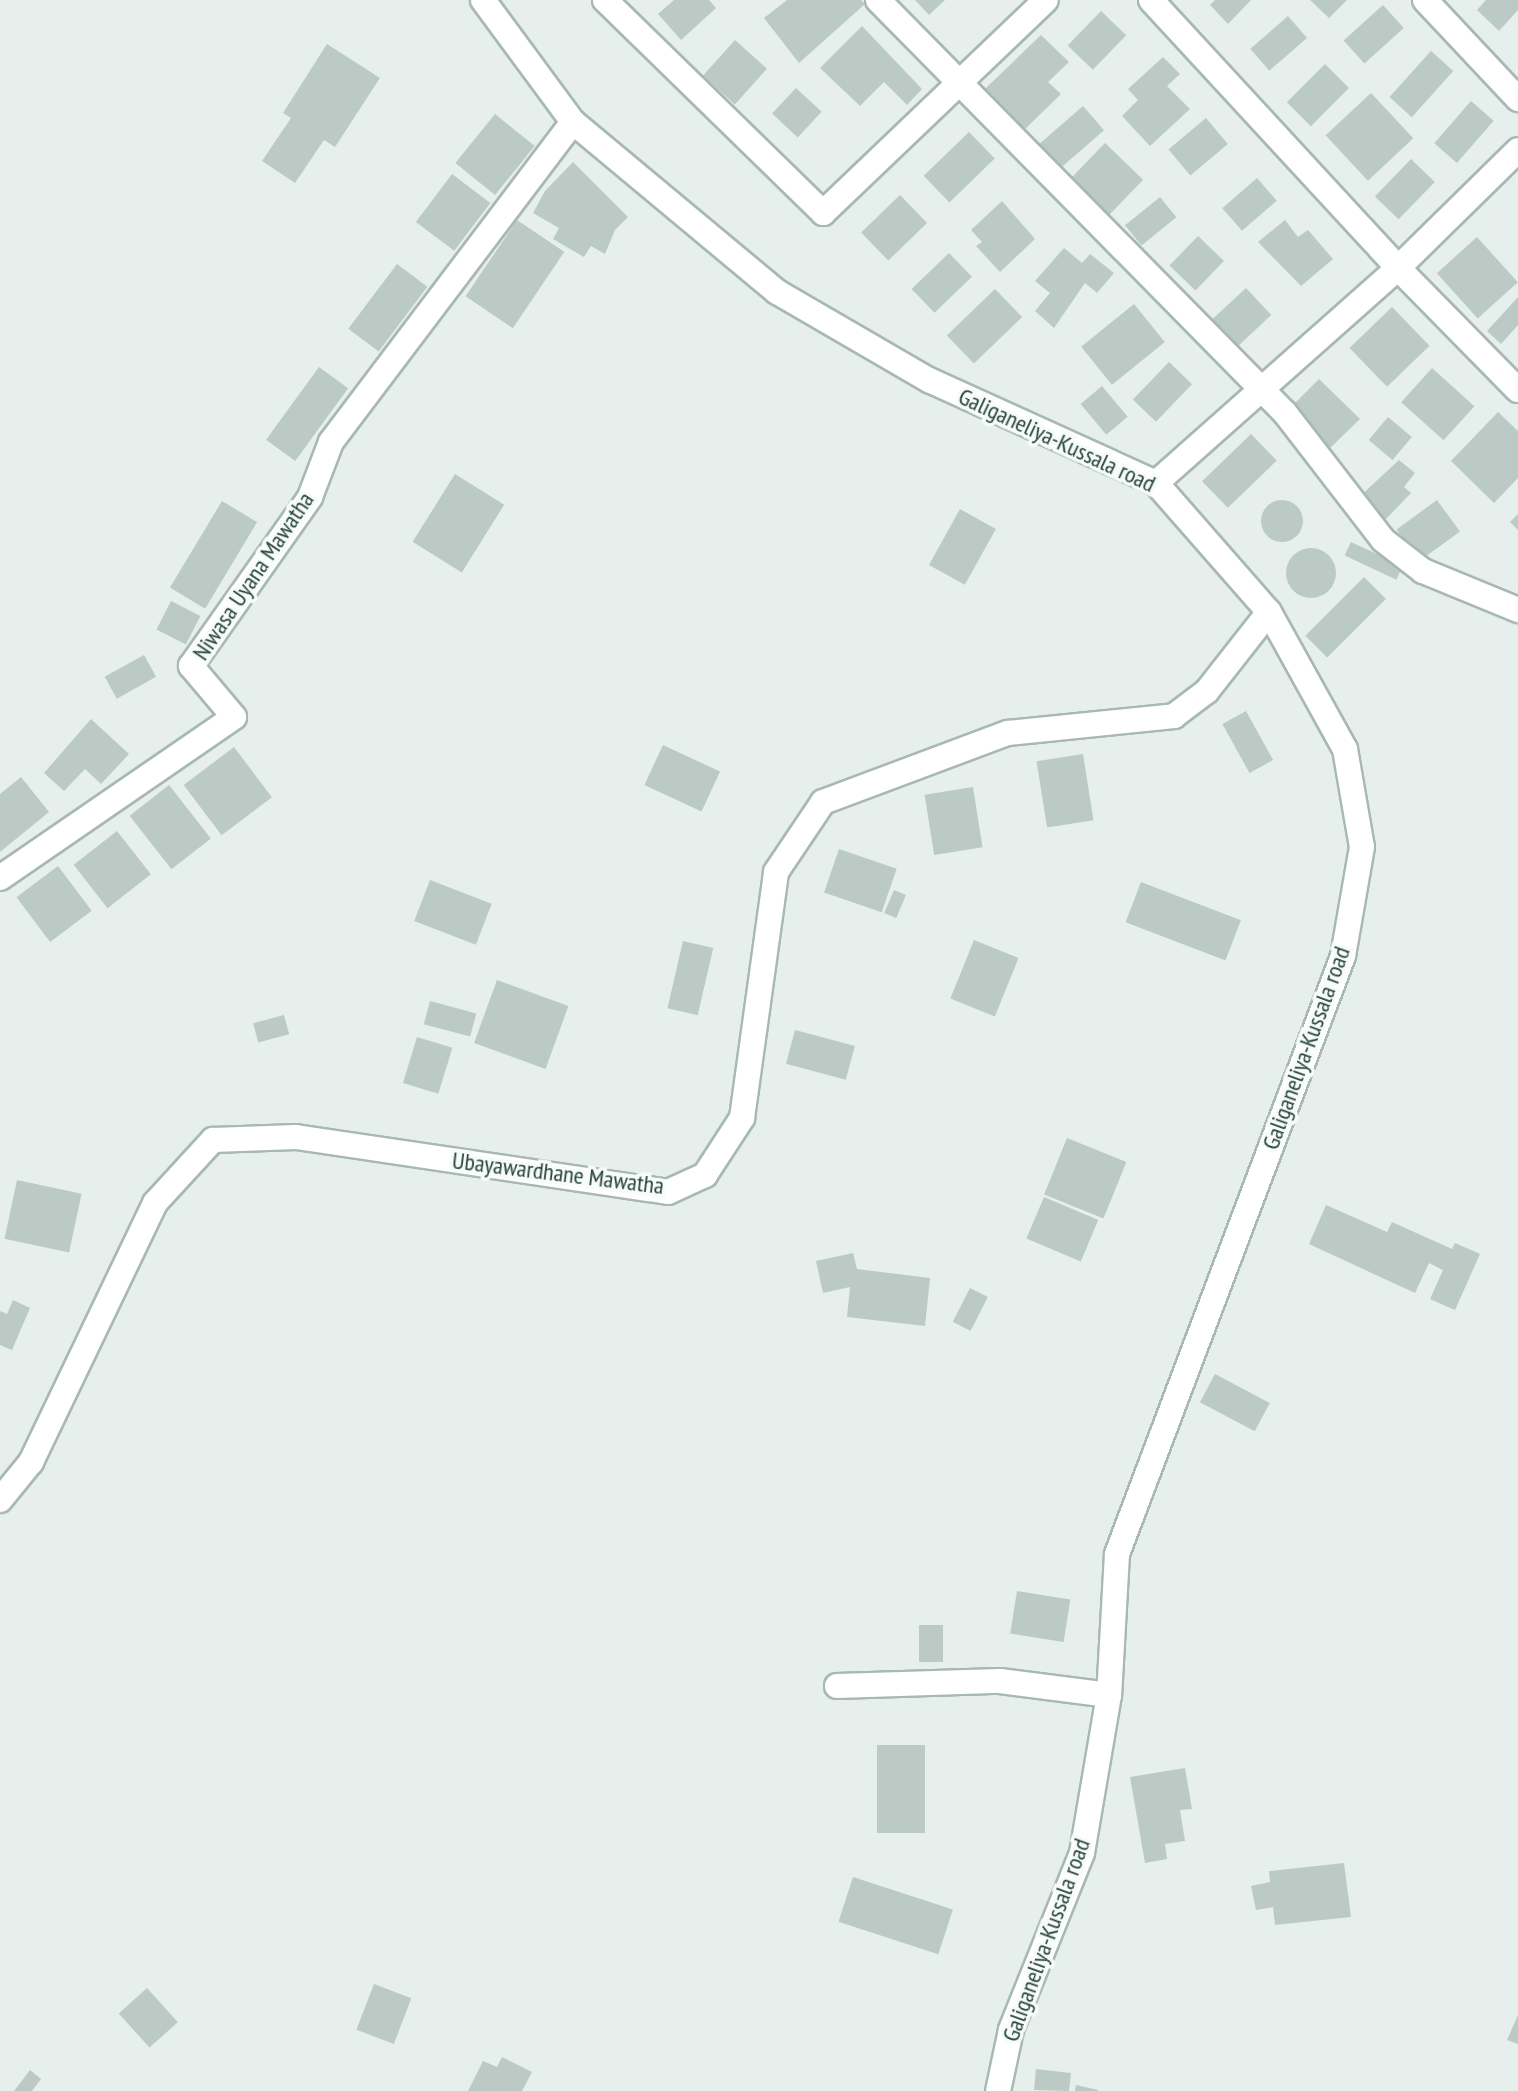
<!DOCTYPE html>
<style>
body{margin:0}
#map{position:relative;width:1518px;height:2091px;overflow:hidden;background:#e6efeb;font-family:"PT Sans Narrow",sans-serif}
div>[style]{position:absolute}
.building>*{inset:0;background:#bbcac4;transform-origin:0 0}
.round{border-radius:50%}
.roads{filter:drop-shadow(2px 0 #a8b8b2) drop-shadow(-2px 0 #a8b8b2) drop-shadow(0 2px #a8b8b2) drop-shadow(0 -2px #a8b8b2)}
.minor>*{height:24px;margin:-12px;padding:0 12px;transform-origin:12px;border-radius:12px;background:#fff}
span{translate:-50% -50%;white-space:nowrap;text-align:center;line-height:1.15;-webkit-text-stroke:7px #f7fbf9;paint-order:stroke}
.street-label{font-size:24px;color:#24423a}
</style>
<div id="map">
<div class="building">
<div style="clip-path:polygon(674px 0,709px 0,716px 8px,681px 40px,658px 14px)"></div>
<div style="clip-path:polygon(787px 0,861px 0,865px 4px,799px 63px,764px 18px)"></div>
<div style="clip-path:polygon(915px 0,945px 0,929px 15px)"></div>
<div style="clip-path:polygon(1215px 0,1251px 0,1228px 24px,1210px 5px)"></div>
<div style="clip-path:polygon(1310px 0,1347px 0,1329px 18px)"></div>
<div style="clip-path:polygon(1486px 0,1518px 0,1518px 10px,1499px 31px,1477px 10px)"></div>
<div style="left:1383px;top:5px;width:31px;height:53px;rotate:48deg"></div>
<div style="left:1101px;top:11px;width:35px;height:48px;rotate:44deg"></div>
<div style="left:1288px;top:16px;width:29px;height:50px;rotate:49deg"></div>
<div style="clip-path:polygon(862px 26px,922px 89px,907px 105px,884px 82px,860px 106px,820px 68px)"></div>
<div style="clip-path:polygon(1041px 35px,1069px 62px,1048px 82px,1061px 94px,1023px 131px,985px 89px)"></div>
<div style="left:735px;top:40px;width:43px;height:48px;rotate:42deg"></div>
<div style="clip-path:polygon(327px 44px,380px 78px,335px 147px,324px 140px,295px 183px,262px 161px,291px 118px,283px 113px)"></div>
<div style="left:1431px;top:51px;width:30px;height:62px;rotate:42deg"></div>
<div style="clip-path:polygon(1163px 57px,1180px 74px,1167px 86px,1190px 109px,1150px 146px,1122px 116px,1138px 100px,1128px 89px)"></div>
<div style="left:1325px;top:64px;width:34px;height:54px;rotate:45deg"></div>
<div style="left:796px;top:88px;width:35px;height:35px;rotate:43deg"></div>
<div style="left:1371px;top:93px;width:62px;height:62px;rotate:47deg"></div>
<div style="left:1471px;top:101px;width:30px;height:56px;rotate:41deg"></div>
<div style="left:1083px;top:106px;width:32px;height:64px;rotate:49deg"></div>
<div style="left:495px;top:114px;width:51px;height:63px;rotate:39deg"></div>
<div style="left:1206px;top:118px;width:34px;height:49px;rotate:50deg"></div>
<div style="left:969px;top:132px;width:37px;height:63px;rotate:46deg"></div>
<div style="left:1105px;top:143px;width:53px;height:50px;rotate:44deg"></div>
<div style="left:1411px;top:159px;width:33px;height:52px;rotate:44deg"></div>
<div style="clip-path:polygon(573px 162px,628px 217px,615px 230px,605px 254px,591px 246px,584px 257px,553px 239px,559px 228px,533px 213px,545px 191px)"></div>
<div style="left:452px;top:174px;width:48px;height:60px;rotate:37deg"></div>
<div style="left:1257px;top:178px;width:30px;height:46px;rotate:49deg"></div>
<div style="left:900px;top:195px;width:39px;height:54px;rotate:46deg"></div>
<div style="left:1160px;top:197px;width:26px;height:45px;rotate:51deg"></div>
<div style="clip-path:polygon(1002px 201px,1035px 239px,1000px 272px,976px 246px,982px 242px,971px 230px)"></div>
<div style="left:517px;top:220px;width:57px;height:92px;rotate:34deg"></div>
<div style="clip-path:polygon(1285px 220px,1298px 237px,1308px 230px,1333px 259px,1301px 286px,1258px 242px)"></div>
<div style="left:1198px;top:236px;width:36px;height:41px;rotate:44deg"></div>
<div style="left:1477px;top:237px;width:61px;height:54px;rotate:48deg"></div>
<div style="clip-path:polygon(1064px 248px,1082px 263px,1090px 254px,1114px 273px,1097px 293px,1085px 283px,1054px 328px,1035px 311px,1050px 293px,1035px 281px)"></div>
<div style="left:949px;top:253px;width:33px;height:52px;rotate:46deg"></div>
<div style="left:397px;top:264px;width:38px;height:81px;rotate:37deg"></div>
<div style="left:1246px;top:288px;width:37px;height:57px;rotate:47deg"></div>
<div style="left:995px;top:289px;width:39px;height:67px;rotate:46deg"></div>
<div style="clip-path:polygon(1518px 297px,1518px 325px,1501px 344px,1487px 331px)"></div>
<div style="left:1134px;top:304px;width:49px;height:68px;rotate:51deg"></div>
<div style="left:1392px;top:307px;width:54px;height:59px;rotate:46deg"></div>
<div style="left:1169px;top:362px;width:32px;height:52px;rotate:44deg"></div>
<div style="left:319px;top:367px;width:36px;height:90px;rotate:36deg"></div>
<div style="left:1432px;top:368px;width:57px;height:46px;rotate:42deg"></div>
<div style="clip-path:polygon(1319px 379px,1360px 419px,1329px 449px,1294px 404px)"></div>
<div style="left:1102px;top:386px;width:40px;height:28px;rotate:50deg"></div>
<div style="clip-path:polygon(1498px 412px,1518px 431px,1518px 478px,1494px 503px,1451px 461px)"></div>
<div style="left:1388px;top:417px;width:31px;height:30px;rotate:40deg"></div>
<div style="left:1251px;top:434px;width:37px;height:68px;rotate:46deg"></div>
<div style="clip-path:polygon(1399px 460px,1415px 473px,1404px 487px,1411px 493px,1384px 521px,1358px 498px)"></div>
<div style="left:455px;top:474px;width:58px;height:80px;rotate:32deg"></div>
<div class="round" style="left:1261px;top:500px;width:42px;height:42px"></div>
<div style="left:1437px;top:500px;width:39px;height:50px;rotate:54deg"></div>
<div style="left:222px;top:501px;width:41px;height:101px;rotate:31deg"></div>
<div style="left:960px;top:509px;width:41px;height:64px;rotate:29deg"></div>
<div style="clip-path:polygon(1518px 514px,1518px 530px,1510px 522px)"></div>
<div style="left:1351px;top:542px;width:57px;height:15px;rotate:25deg"></div>
<div class="round" style="left:1286px;top:548px;width:50px;height:50px"></div>
<div style="left:1364px;top:577px;width:31px;height:83px;rotate:45deg"></div>
<div style="left:171px;top:601px;width:33px;height:32px;rotate:27deg"></div>
<div style="left:144px;top:655px;width:25px;height:45px;rotate:61deg"></div>
<div style="left:1246px;top:711px;width:56px;height:27px;rotate:61deg"></div>
<div style="clip-path:polygon(91px 719px,129px 754px,101px 784px,85px 769px,64px 791px,44px 773px)"></div>
<div style="left:663px;top:745px;width:63px;height:44px;rotate:25deg"></div>
<div style="left:234px;top:747px;width:63px;height:63px;rotate:53deg"></div>
<div style="left:1083px;top:754px;width:67px;height:47px;rotate:81deg"></div>
<div style="clip-path:polygon(21px 777px,49px 812px,0 852px,0 794px)"></div>
<div style="left:169px;top:785px;width:68px;height:50px;rotate:52deg"></div>
<div style="left:973px;top:787px;width:61px;height:49px;rotate:81deg"></div>
<div style="left:117px;top:831px;width:55px;height:55px;rotate:52deg"></div>
<div style="left:839px;top:849px;width:61px;height:46px;rotate:19deg"></div>
<div style="left:58px;top:866px;width:56px;height:52px;rotate:53deg"></div>
<div style="left:430px;top:880px;width:66px;height:44px;rotate:21deg"></div>
<div style="left:1141px;top:882px;width:107px;height:43px;rotate:21deg"></div>
<div style="left:894px;top:890px;width:13px;height:25px;rotate:23deg"></div>
<div style="left:974px;top:940px;width:48px;height:63px;rotate:22deg"></div>
<div style="left:683px;top:941px;width:31px;height:69px;rotate:13deg"></div>
<div style="left:497px;top:980px;width:76px;height:67px;rotate:20deg"></div>
<div style="left:430px;top:1001px;width:48px;height:24px;rotate:15deg"></div>
<div style="left:284px;top:1015px;width:20px;height:32px;rotate:75deg"></div>
<div style="left:795px;top:1030px;width:62px;height:35px;rotate:15deg"></div>
<div style="left:417px;top:1037px;width:37px;height:48px;rotate:17deg"></div>
<div style="left:1067px;top:1138px;width:64px;height:61px;rotate:22deg"></div>
<div style="left:17px;top:1180px;width:66px;height:60px;rotate:12deg"></div>
<div style="left:1044px;top:1197px;width:59px;height:45px;rotate:23deg"></div>
<div style="clip-path:polygon(1326px 1205px,1387px 1232px,1392px 1222px,1452px 1249px,1455px 1243px,1480px 1254px,1455px 1310px,1430px 1299px,1443px 1270px,1429px 1263px,1415px 1293px,1309px 1244px)"></div>
<div style="clip-path:polygon(853px 1253px,857px 1269px,930px 1278px,925px 1326px,847px 1317px,850px 1287px,823px 1293px,816px 1261px)"></div>
<div style="left:970px;top:1288px;width:20px;height:38px;rotate:27deg"></div>
<div style="clip-path:polygon(13px 1300px,30px 1308px,12px 1350px,0 1345px,0 1311px,7px 1314px)"></div>
<div style="left:1215px;top:1374px;width:62px;height:32px;rotate:28deg"></div>
<div style="left:1017px;top:1591px;width:54px;height:43px;rotate:9deg"></div>
<div style="left:919px;top:1625px;width:24px;height:37px"></div>
<div style="left:877px;top:1745px;width:48px;height:88px"></div>
<div style="clip-path:polygon(1185px 1768px,1192px 1809px,1180px 1810px,1185px 1841px,1165px 1844px,1167px 1859px,1145px 1863px,1130px 1777px)"></div>
<div style="clip-path:polygon(1344px 1863px,1351px 1917px,1275px 1925px,1273px 1907px,1256px 1910px,1251px 1886px,1270px 1882px,1269px 1871px)"></div>
<div style="left:853px;top:1877px;width:105px;height:47px;rotate:18deg"></div>
<div style="left:374px;top:1984px;width:40px;height:49px;rotate:21deg"></div>
<div style="left:147px;top:1988px;width:46px;height:38px;rotate:48deg"></div>
<div style="clip-path:polygon(1518px 2015px,1518px 2044px,1507px 2040px)"></div>
<div style="clip-path:polygon(502px 2057px,532px 2072px,522px 2091px,468px 2091px,483px 2061px,497px 2067px)"></div>
<div style="clip-path:polygon(1036px 2069px,1071px 2073px,1069px 2091px,1034px 2090px)"></div>
<div style="clip-path:polygon(30px 2070px,41px 2079px,32px 2091px,14px 2091px)"></div>
<div style="clip-path:polygon(1076px 2085px,1098px 2090px,1098px 2091px,1075px 2091px)"></div>
</div>
<div class="roads">
<div class="minor">
<div style="left:483px;top:0;width:152px;rotate:53.6deg"></div>
<div style="left:573px;top:122px;width:266px;rotate:39.8deg"></div>
<div style="left:777px;top:292px;width:176px;rotate:30.1deg"></div>
<div style="left:929px;top:380px;width:249px;rotate:24.4deg"></div>
<div style="left:1156px;top:483px;width:171px;rotate:48.8deg"></div>
<div style="left:1269px;top:612px;width:157px;rotate:61deg"></div>
<div style="left:1345px;top:749px;width:99px;rotate:80.2deg"></div>
<div style="left:1362px;top:847px;width:111px;rotate:99.9deg"></div>
<div style="left:1343px;top:956px;width:639px;rotate:110.7deg"></div>
<div style="left:1117px;top:1554px;width:141px;rotate:93.2deg"></div>
<div style="left:1109px;top:1695px;width:160px;rotate:99.7deg"></div>
<div style="left:1082px;top:1853px;width:191px;rotate:111.9deg"></div>
<div style="left:1011px;top:2030px;width:62px;rotate:102deg"></div>
<div style="left:605px;top:0;width:305px;rotate:44.3deg"></div>
<div style="left:823px;top:213px;width:308px;rotate:-43.7deg"></div>
<div style="left:878px;top:0;width:580px;rotate:45.42deg"></div>
<div style="left:1285px;top:413px;width:160px;rotate:52.3deg"></div>
<div style="left:1383px;top:540px;width:51px;rotate:37.8deg"></div>
<div style="left:1423px;top:571px;width:103px;rotate:22.3deg"></div>
<div style="left:1151px;top:0;width:364px;rotate:47.3deg"></div>
<div style="left:1398px;top:268px;width:171px;rotate:45.5deg"></div>
<div style="left:1425px;top:0;width:136px;rotate:46.8deg"></div>
<div style="left:1156px;top:483px;width:324px;rotate:-41.6deg"></div>
<div style="left:1398px;top:268px;width:168px;rotate:-44.5deg"></div>
<div style="left:0;top:878px;width:284px;rotate:-34.5deg"></div>
<div style="left:234px;top:717px;width:67px;rotate:-130.1deg"></div>
<div style="left:191px;top:666px;width:207px;rotate:-54.8deg"></div>
<div style="left:310px;top:497px;width:59px;rotate:-69.1deg"></div>
<div style="left:331px;top:442px;width:401px;rotate:-52.9deg"></div>
<div style="left:0;top:1500px;width:49px;rotate:-50.8deg"></div>
<div style="left:31px;top:1462px;width:287px;rotate:-64.4deg"></div>
<div style="left:155px;top:1203px;width:86px;rotate:-47.4deg"></div>
<div style="left:213px;top:1140px;width:83px;rotate:-2.1deg"></div>
<div style="left:296px;top:1137px;width:376px;rotate:8.4deg"></div>
<div style="left:668px;top:1192px;width:41px;rotate:-24.7deg"></div>
<div style="left:705px;top:1175px;width:68px;rotate:-57deg"></div>
<div style="left:742px;top:1118px;width:248px;rotate:-82.1deg"></div>
<div style="left:776px;top:872px;width:84px;rotate:-56.1deg"></div>
<div style="left:823px;top:802px;width:197px;rotate:-20.5deg"></div>
<div style="left:1008px;top:733px;width:167px;rotate:-5.8deg"></div>
<div style="left:1174px;top:716px;width:41px;rotate:-37.1deg"></div>
<div style="left:1207px;top:691px;width:100px;rotate:-51.9deg"></div>
<div style="left:837px;top:1686px;width:163px;rotate:-1.8deg"></div>
<div style="left:1000px;top:1681px;width:110px;rotate:7.3deg"></div>
</div>
</div>
<div class="street-label">
<span style="left:1057px;top:440px;rotate:25deg">Galiganeliya-Kussala road</span>
<span style="left:253px;top:576px;rotate:-56deg">Niwasa Uyana Mawatha</span>
<span style="left:1306px;top:1048px;rotate:-70deg">Galiganeliya-Kussala road</span>
<span style="left:558px;top:1173px;rotate:7deg">Ubayawardhane Mawatha</span>
<span style="left:1046px;top:1940px;rotate:-70deg">Galiganeliya-Kussala road</span>
</div>
</div>
